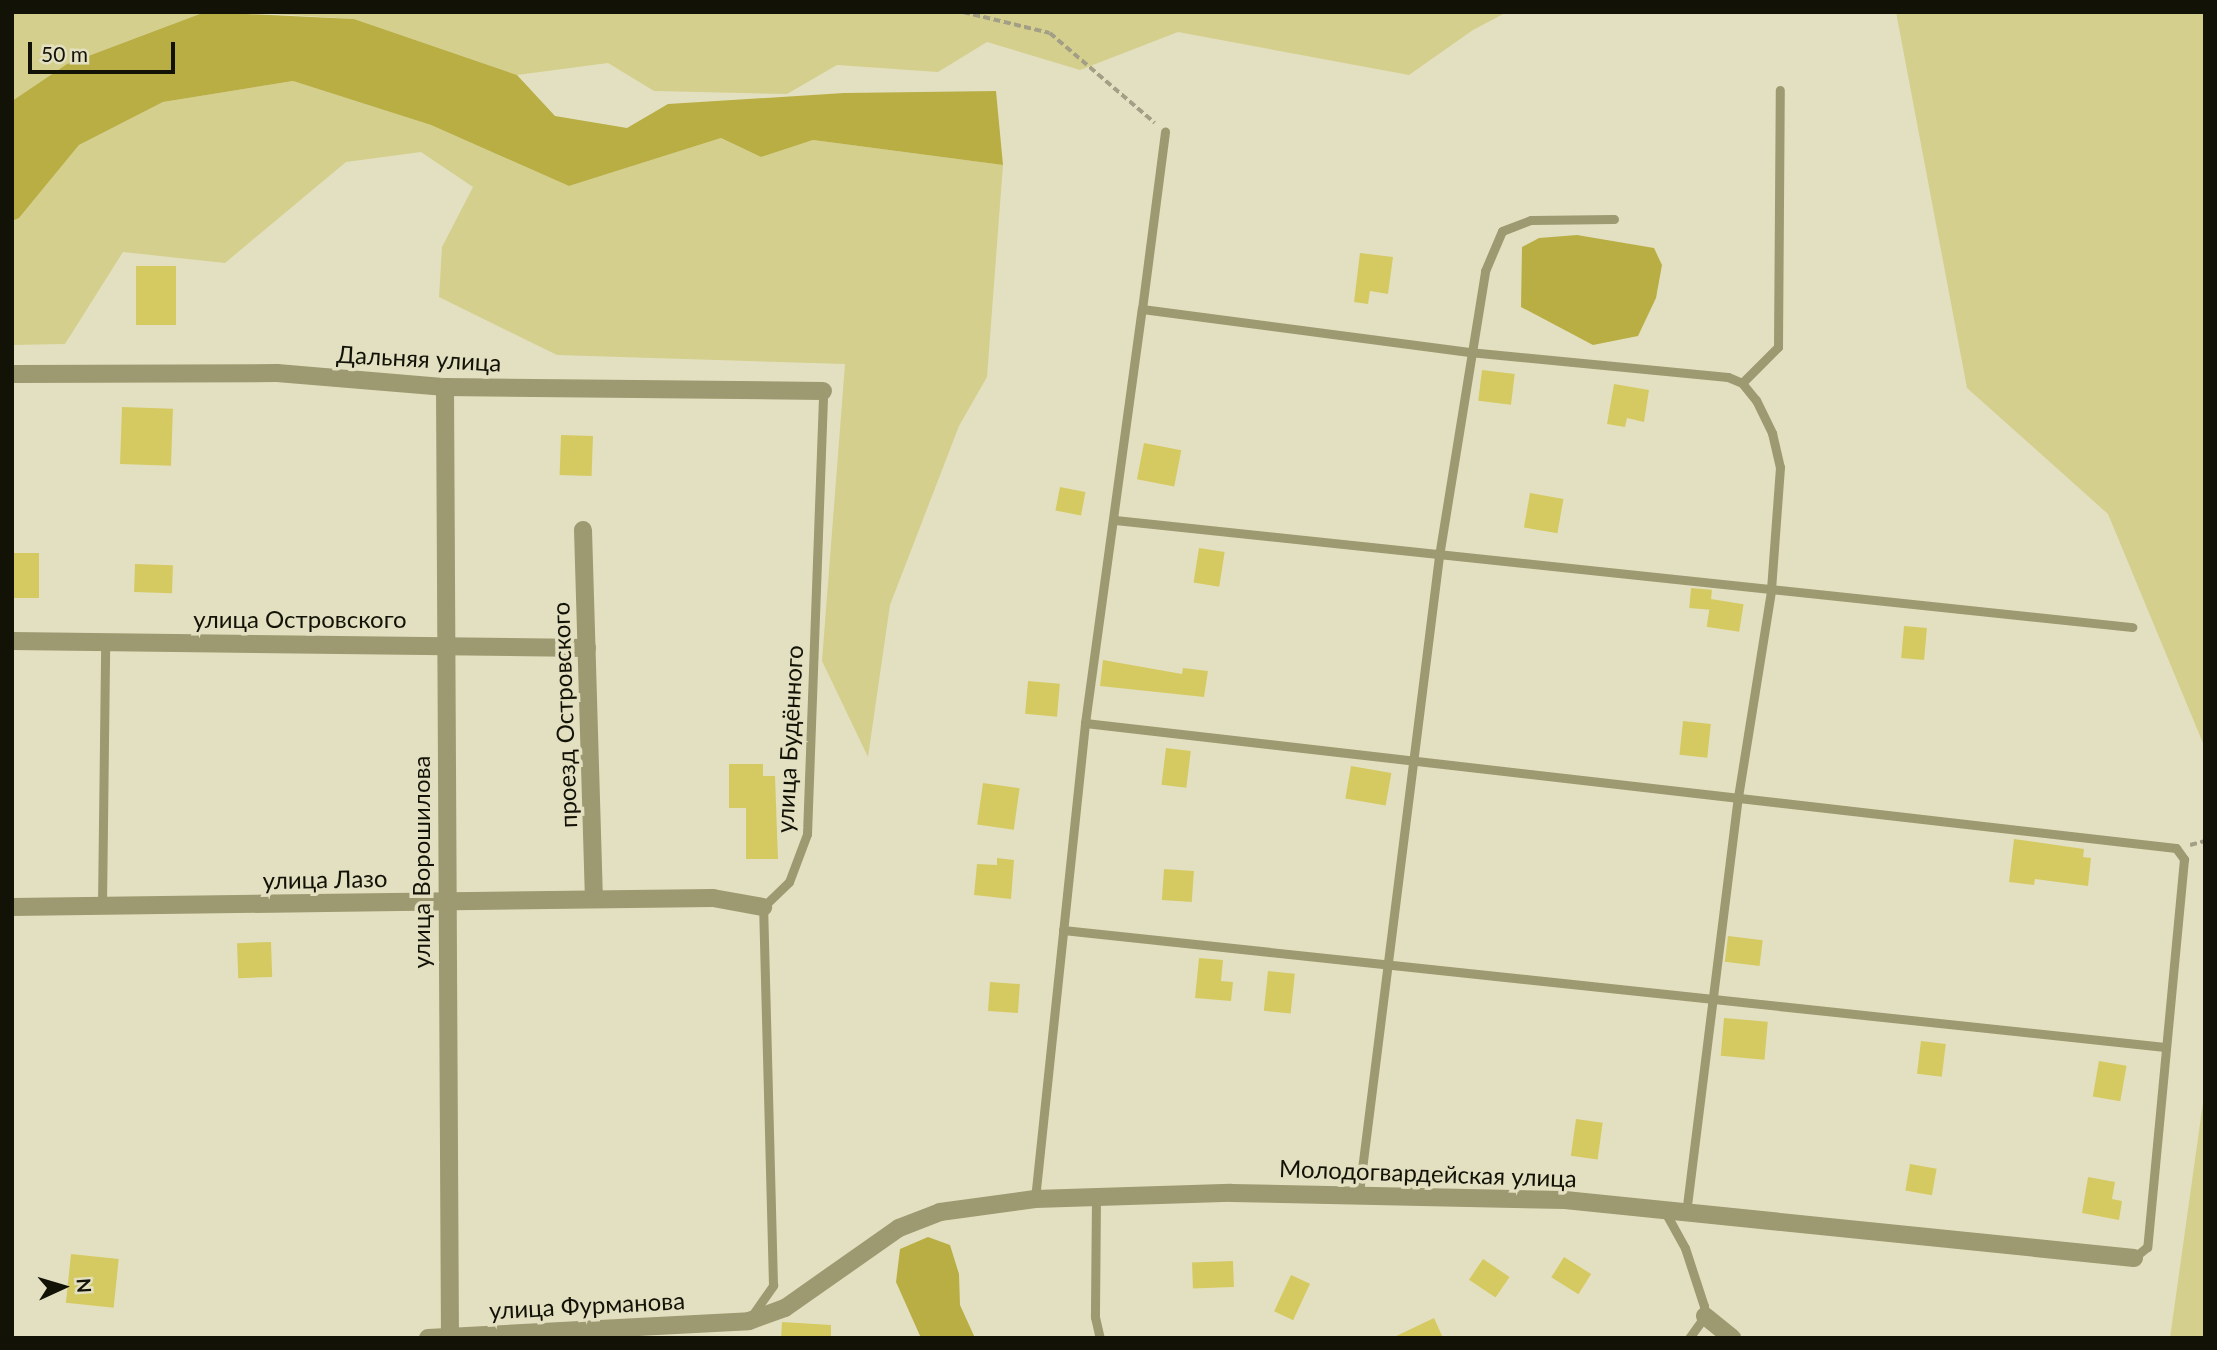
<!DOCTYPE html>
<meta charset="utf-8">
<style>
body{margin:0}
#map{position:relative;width:2217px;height:1350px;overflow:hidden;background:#e3e0c1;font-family:Lato,sans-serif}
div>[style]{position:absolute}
.green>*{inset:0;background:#d5cf8d}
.water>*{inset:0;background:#b9ae44}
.building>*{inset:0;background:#d5ca61;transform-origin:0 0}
.path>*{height:3.5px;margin-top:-1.75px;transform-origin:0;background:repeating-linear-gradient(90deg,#a29f86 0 7px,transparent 0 10.5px)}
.lane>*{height:9px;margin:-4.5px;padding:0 4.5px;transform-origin:4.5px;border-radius:4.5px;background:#9d9970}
.street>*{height:18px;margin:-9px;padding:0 9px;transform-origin:9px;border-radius:9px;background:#9d9970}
span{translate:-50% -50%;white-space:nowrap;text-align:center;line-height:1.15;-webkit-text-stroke:7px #e3e0c1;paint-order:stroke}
.street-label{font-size:24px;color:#131207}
.frame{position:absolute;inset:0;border:14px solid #131207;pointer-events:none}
.north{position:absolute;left:28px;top:1252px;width:70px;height:70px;-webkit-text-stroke:5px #e3e0c1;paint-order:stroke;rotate:86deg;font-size:19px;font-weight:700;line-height:28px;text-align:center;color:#131207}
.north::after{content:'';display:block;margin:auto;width:24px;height:32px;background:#131207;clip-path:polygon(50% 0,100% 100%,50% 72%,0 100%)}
.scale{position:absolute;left:28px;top:42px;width:147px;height:32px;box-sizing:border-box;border:4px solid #131207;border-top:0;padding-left:9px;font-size:21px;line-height:24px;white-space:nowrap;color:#131207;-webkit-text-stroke:5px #e3e0c1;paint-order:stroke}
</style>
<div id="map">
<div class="green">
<div style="clip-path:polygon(12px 12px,205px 12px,67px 64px,12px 101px)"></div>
<div style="clip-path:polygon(243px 12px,1507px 12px,1473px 30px,1409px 75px,1178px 32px,1080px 70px,987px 42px,938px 72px,837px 65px,787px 94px,654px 91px,608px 63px,517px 75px,354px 19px)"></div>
<div style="clip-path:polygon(1896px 12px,2205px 12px,2205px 748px,2108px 514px,1967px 388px)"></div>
<div style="clip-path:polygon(293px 81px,431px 125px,569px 186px,721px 138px,761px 157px,813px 140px,1003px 165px,987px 377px,959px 426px,890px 605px,868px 757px,822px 661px,845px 364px,557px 355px,439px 297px,442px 247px,473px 187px,421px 152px,346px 162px,225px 263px,123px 252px,65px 344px,12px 345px,12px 221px,19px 218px,79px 145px,163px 102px)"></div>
<div style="clip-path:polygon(2205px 1088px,2205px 1338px,2170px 1338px)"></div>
</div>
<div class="water">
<div style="clip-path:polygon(205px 12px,354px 19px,517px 75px,555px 116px,627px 128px,668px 104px,844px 93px,996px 91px,1003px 165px,813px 140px,761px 157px,721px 138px,569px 186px,431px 125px,293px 81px,163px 102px,79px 145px,19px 218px,12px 221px,12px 101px,67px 64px)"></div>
<div style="clip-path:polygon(1577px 235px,1654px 248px,1662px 265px,1656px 298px,1638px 336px,1593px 345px,1521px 307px,1522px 247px,1539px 238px)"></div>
<div style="clip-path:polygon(928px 1237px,950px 1245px,959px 1274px,960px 1305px,975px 1338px,921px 1338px,896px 1282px,900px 1249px)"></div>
</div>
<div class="building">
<div style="clip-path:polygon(1360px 253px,1393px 257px,1388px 294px,1370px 291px,1368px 304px,1354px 302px)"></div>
<div style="left:136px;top:266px;width:40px;height:59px"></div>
<div style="left:1482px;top:370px;width:33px;height:31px;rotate:7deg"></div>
<div style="clip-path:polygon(1614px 384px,1649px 390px,1644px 422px,1627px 418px,1625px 427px,1607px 424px)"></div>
<div style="left:122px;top:407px;width:51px;height:57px;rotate:2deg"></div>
<div style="left:561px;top:435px;width:32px;height:40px;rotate:2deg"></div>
<div style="left:1144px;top:443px;width:38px;height:37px;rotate:11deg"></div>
<div style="left:1060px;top:487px;width:26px;height:24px;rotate:11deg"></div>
<div style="left:1530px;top:493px;width:34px;height:35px;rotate:10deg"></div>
<div style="left:1199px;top:548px;width:26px;height:35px;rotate:9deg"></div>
<div style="left:12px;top:553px;width:27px;height:45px"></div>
<div style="left:135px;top:564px;width:38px;height:28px;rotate:2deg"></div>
<div style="left:1691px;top:588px;width:21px;height:20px;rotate:5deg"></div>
<div style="left:1711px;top:599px;width:33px;height:28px;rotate:9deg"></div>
<div style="left:1904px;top:626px;width:23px;height:32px;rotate:5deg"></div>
<div style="clip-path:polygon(1103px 660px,1182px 674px,1183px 668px,1208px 671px,1204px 697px,1100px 686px)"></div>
<div style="left:1028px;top:681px;width:32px;height:33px;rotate:5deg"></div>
<div style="left:1683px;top:721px;width:28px;height:34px;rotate:6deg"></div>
<div style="left:1166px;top:748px;width:25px;height:37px;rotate:7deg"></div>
<div style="clip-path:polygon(729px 764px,763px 764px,763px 776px,775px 776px,778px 859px,746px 859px,746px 808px,729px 808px)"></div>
<div style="left:1351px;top:766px;width:41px;height:33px;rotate:10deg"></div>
<div style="left:983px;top:783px;width:37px;height:42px;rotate:8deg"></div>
<div style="clip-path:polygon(2014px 839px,2084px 849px,2083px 857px,2091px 858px,2088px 886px,2035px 879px,2034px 885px,2009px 882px)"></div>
<div style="clip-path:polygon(997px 858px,1014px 860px,1011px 899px,974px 895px,977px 864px,997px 865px)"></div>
<div style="left:1164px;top:869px;width:30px;height:31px;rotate:4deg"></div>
<div style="left:1728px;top:936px;width:35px;height:26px;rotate:7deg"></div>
<div style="left:271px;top:942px;width:35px;height:34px;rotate:88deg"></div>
<div style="clip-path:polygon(1199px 958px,1223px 960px,1221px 981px,1233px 982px,1231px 1001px,1195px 998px)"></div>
<div style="left:1268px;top:971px;width:27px;height:40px;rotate:6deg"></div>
<div style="left:990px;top:982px;width:30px;height:29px;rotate:4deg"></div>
<div style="left:1724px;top:1018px;width:44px;height:38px;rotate:5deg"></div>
<div style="left:1921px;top:1041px;width:25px;height:33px;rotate:7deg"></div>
<div style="left:2099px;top:1061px;width:28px;height:36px;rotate:10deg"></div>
<div style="left:1576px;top:1119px;width:27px;height:37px;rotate:8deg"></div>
<div style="left:1910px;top:1164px;width:27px;height:27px;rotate:10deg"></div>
<div style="clip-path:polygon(2088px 1177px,2115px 1182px,2112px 1199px,2122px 1201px,2119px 1220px,2082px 1213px)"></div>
<div style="left:71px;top:1254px;width:48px;height:49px;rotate:6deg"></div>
<div style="left:1564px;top:1257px;width:32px;height:24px;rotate:32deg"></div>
<div style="left:1483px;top:1259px;width:32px;height:25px;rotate:34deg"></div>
<div style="left:1233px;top:1261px;width:26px;height:41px;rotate:88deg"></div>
<div style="left:1291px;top:1275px;width:21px;height:40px;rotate:25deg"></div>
<div style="clip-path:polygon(1434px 1318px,1443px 1338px,1392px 1338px)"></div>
<div style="clip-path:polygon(782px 1322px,831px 1325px,831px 1338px,781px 1338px)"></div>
</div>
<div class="path">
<div style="left:963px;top:12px;width:89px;rotate:13.6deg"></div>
<div style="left:1050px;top:33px;width:138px;rotate:40.6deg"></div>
<div style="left:2190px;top:845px;width:16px;rotate:-15deg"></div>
</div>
<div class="lane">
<div style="left:1142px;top:309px;width:179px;rotate:-82.6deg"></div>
<div style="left:1742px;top:383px;width:51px;rotate:-45deg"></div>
<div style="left:1778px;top:347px;width:257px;rotate:-89.6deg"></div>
<div style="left:1115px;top:520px;width:1023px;rotate:6.01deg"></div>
<div style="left:1085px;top:723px;width:1098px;rotate:6.54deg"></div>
<div style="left:2176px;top:848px;width:14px;rotate:54deg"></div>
<div style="left:2184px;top:859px;width:390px;rotate:95.4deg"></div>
<div style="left:2147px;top:1247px;width:17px;rotate:140deg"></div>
<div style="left:102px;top:906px;width:263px;rotate:-89.3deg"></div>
<div style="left:1063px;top:930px;width:1108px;rotate:6.06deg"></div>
<div style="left:1359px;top:1193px;width:642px;rotate:-82.84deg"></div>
<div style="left:1439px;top:556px;width:289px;rotate:-80.8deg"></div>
<div style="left:1485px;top:271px;width:43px;rotate:-67deg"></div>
<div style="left:1502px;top:231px;width:31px;rotate:-21deg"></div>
<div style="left:1531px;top:220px;width:83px;rotate:-0.7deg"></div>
<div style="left:1096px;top:1196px;width:121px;rotate:90.5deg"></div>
<div style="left:1095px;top:1317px;width:22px;rotate:77deg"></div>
<div style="left:1035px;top:1199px;width:479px;rotate:-84deg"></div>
<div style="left:1085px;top:723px;width:418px;rotate:-82.2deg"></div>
<div style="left:1142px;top:309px;width:330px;rotate:7.5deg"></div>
<div style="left:1469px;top:352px;width:260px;rotate:5.5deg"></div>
<div style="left:1728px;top:377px;width:15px;rotate:23deg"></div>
<div style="left:1742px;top:383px;width:22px;rotate:51deg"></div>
<div style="left:1756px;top:400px;width:37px;rotate:64deg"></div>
<div style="left:1772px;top:433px;width:35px;rotate:77deg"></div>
<div style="left:1780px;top:467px;width:124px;rotate:94.2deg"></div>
<div style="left:1771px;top:591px;width:208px;rotate:99.1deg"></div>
<div style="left:1738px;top:796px;width:418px;rotate:97.1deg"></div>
<div style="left:1664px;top:1210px;width:43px;rotate:61.1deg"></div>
<div style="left:1685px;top:1248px;width:61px;rotate:71.9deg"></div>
<div style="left:1704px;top:1306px;width:10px;rotate:84deg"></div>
<div style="left:1705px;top:1316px;width:27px;rotate:126deg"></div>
<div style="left:751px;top:1317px;width:39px;rotate:-55deg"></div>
<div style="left:773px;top:1285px;width:378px;rotate:-91.5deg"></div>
<div style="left:763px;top:907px;width:36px;rotate:-44deg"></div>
<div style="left:789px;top:882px;width:51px;rotate:-69.4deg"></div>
<div style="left:807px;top:834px;width:443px;rotate:-87.9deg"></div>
</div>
<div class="street">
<div style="left:12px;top:374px;width:265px;rotate:-0.2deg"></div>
<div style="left:277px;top:373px;width:169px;rotate:4.8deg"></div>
<div style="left:445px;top:387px;width:378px;rotate:0.6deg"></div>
<div style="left:445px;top:387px;width:951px;rotate:89.7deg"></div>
<div style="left:583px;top:530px;width:369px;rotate:88.3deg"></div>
<div style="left:12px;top:641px;width:575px;rotate:0.7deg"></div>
<div style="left:12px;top:907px;width:701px;rotate:-0.74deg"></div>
<div style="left:713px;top:898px;width:51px;rotate:10.2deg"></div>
<div style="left:1705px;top:1316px;width:35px;rotate:39deg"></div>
<div style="left:428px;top:1338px;width:321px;rotate:-3deg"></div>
<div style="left:749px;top:1321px;width:38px;rotate:-20deg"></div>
<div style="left:785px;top:1308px;width:139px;rotate:-35.1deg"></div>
<div style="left:899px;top:1228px;width:44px;rotate:-21.3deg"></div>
<div style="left:940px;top:1212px;width:96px;rotate:-7.8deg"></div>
<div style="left:1035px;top:1199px;width:196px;rotate:-1.8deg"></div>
<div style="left:1231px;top:1193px;width:334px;rotate:1.2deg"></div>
<div style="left:1565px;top:1200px;width:572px;rotate:5.82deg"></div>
</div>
<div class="street-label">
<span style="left:419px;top:358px;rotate:3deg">Дальняя улица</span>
<span style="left:300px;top:619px">улица Островского</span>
<span style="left:564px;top:715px;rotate:-92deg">проезд Островского</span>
<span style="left:789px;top:739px;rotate:-87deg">улица Будённого</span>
<span style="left:421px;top:862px;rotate:-90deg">улица Ворошилова</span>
<span style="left:325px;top:879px;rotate:-1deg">улица Лазо</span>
<span style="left:1428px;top:1173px;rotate:2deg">Молодогвардейская улица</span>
<span style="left:587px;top:1305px;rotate:-3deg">улица Фурманова</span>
</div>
<div class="frame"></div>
<div class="north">N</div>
<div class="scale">50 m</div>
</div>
